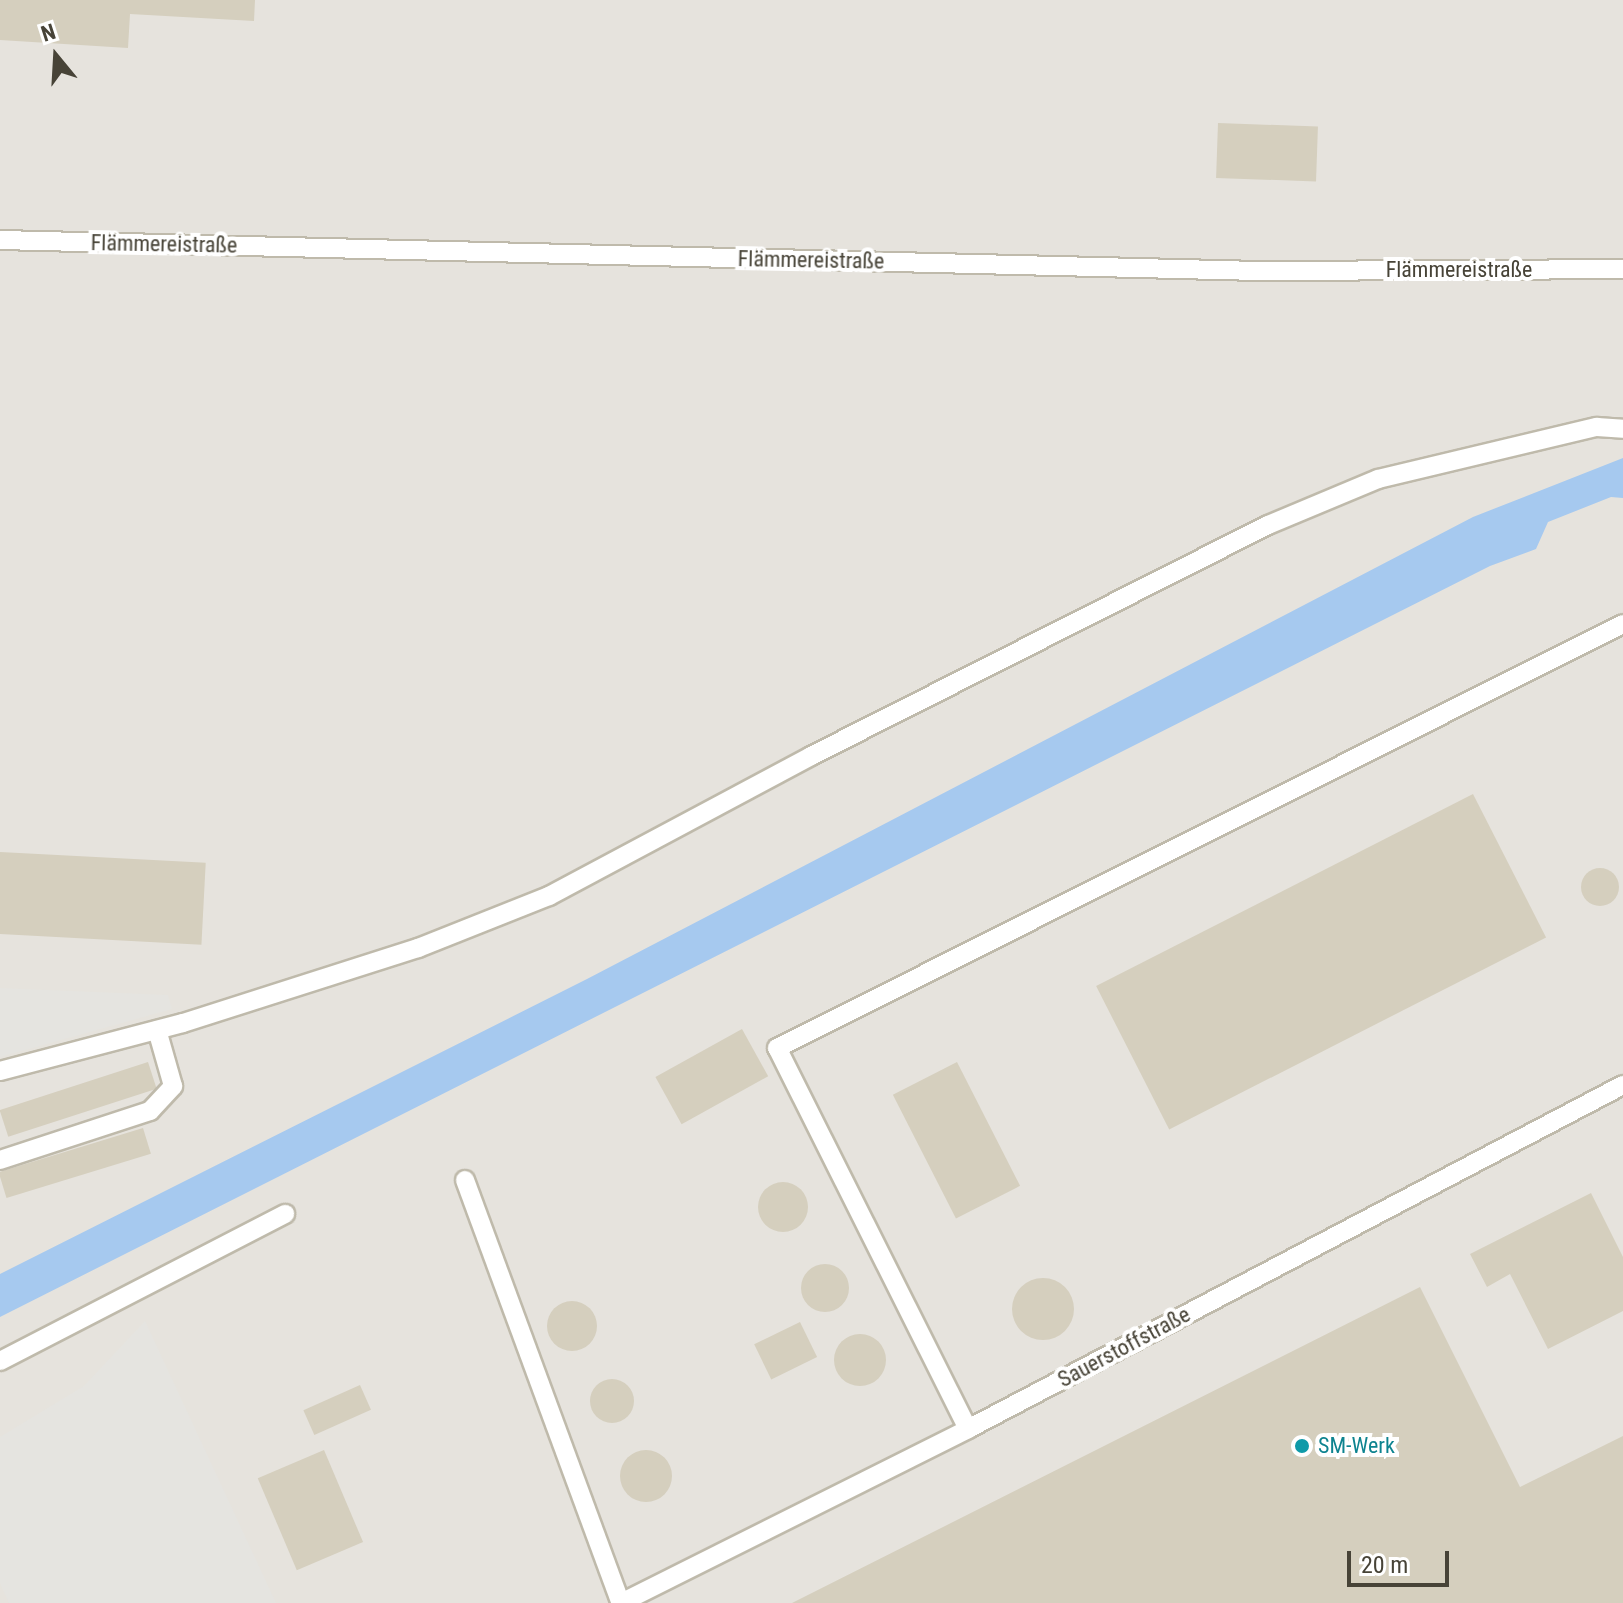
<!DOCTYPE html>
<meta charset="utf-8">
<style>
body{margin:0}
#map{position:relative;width:1623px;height:1603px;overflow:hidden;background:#f4f2e8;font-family:"Roboto Condensed",sans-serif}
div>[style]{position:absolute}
.industrial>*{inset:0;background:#e6e3dd;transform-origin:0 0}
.parking>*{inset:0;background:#e5e4e0}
.water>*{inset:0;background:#a6c9ef}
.building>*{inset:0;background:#d5cfbe;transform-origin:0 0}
.round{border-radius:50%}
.roads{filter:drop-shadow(2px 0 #bfbaab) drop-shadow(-2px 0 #bfbaab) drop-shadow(0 2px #bfbaab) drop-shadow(0 -2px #bfbaab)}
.service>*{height:18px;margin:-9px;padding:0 9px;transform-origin:9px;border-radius:9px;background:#fff}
.dots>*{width:22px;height:22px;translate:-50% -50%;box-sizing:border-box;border:4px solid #fff;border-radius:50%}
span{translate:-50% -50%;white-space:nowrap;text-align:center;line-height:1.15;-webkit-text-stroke:8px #fff;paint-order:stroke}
.street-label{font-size:22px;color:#474337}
.culture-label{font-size:22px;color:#0d838f}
.left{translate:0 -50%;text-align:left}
.north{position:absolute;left:16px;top:16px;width:80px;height:80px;-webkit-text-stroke:6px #fff;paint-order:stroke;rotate:342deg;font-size:22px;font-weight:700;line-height:32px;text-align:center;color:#474337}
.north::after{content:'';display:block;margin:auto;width:28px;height:36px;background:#474337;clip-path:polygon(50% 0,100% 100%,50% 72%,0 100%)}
.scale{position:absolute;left:1347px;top:1551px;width:102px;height:36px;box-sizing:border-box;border:4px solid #474337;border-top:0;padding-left:10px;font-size:24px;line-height:28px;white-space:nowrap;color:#474337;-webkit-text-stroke:6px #fff;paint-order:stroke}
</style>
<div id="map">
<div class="industrial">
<div style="left:0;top:0;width:1623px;height:1603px"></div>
</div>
<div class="parking">
<div style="clip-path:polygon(0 988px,168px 995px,172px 1009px,0 1057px)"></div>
<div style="clip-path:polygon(145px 1321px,276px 1603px,9px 1603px,0 1583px,0 1437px,84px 1386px)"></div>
</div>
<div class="water">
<div style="clip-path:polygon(1623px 458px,1623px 498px,1611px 497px,1548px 522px,1536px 549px,1490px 566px,0 1317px,0 1274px,587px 979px,1473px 517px)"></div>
</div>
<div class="building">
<div style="clip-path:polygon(0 0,255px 0,254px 21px,130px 14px,128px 48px,0 40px)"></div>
<div style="left:1218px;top:123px;width:100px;height:55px;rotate:2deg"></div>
<div style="left:1473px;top:794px;width:161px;height:423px;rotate:63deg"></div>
<div style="left:0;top:852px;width:206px;height:82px;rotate:3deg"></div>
<div class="round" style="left:1581px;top:868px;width:38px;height:38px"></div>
<div style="left:742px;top:1029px;width:54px;height:99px;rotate:61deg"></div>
<div style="left:148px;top:1062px;width:28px;height:156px;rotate:72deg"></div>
<div style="left:957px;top:1062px;width:139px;height:72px;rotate:63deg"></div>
<div style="left:143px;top:1128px;width:27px;height:151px;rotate:73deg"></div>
<div class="round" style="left:758px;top:1182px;width:50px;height:50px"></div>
<div style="clip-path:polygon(1591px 1193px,1623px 1257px,1623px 1311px,1548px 1349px,1510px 1274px,1487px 1287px,1470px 1254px)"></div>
<div class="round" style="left:801px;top:1264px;width:48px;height:48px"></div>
<div class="round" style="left:1012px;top:1278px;width:62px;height:62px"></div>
<div style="clip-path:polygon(1420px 1287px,1520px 1487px,1623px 1436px,1623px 1603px,792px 1603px)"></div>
<div class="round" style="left:547px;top:1301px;width:50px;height:50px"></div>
<div style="left:800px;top:1322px;width:39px;height:51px;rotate:64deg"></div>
<div class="round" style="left:834px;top:1334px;width:52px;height:52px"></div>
<div class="round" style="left:590px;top:1379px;width:44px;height:44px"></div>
<div style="left:360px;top:1385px;width:27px;height:62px;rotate:66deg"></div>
<div class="round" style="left:620px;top:1450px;width:52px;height:52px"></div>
<div style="left:324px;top:1450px;width:100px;height:72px;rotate:67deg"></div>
</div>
<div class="roads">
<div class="service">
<div style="left:0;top:240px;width:1263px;rotate:1.41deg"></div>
<div style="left:1263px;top:271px;width:360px;rotate:-0.3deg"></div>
<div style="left:0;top:1071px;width:189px;rotate:-14.7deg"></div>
<div style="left:183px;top:1023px;width:247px;rotate:-17.7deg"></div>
<div style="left:418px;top:948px;width:141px;rotate:-21.7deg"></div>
<div style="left:549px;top:896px;width:297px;rotate:-28.1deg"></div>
<div style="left:811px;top:756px;width:512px;rotate:-26.82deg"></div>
<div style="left:1268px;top:525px;width:119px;rotate:-22.7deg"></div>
<div style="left:1378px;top:479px;width:225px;rotate:-13.4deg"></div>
<div style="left:1597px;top:427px;width:26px;rotate:4deg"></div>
<div style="left:0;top:1160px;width:158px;rotate:-18.1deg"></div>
<div style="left:150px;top:1111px;width:34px;rotate:-47deg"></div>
<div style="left:173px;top:1086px;width:58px;rotate:-105.9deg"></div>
<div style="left:465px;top:1180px;width:451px;rotate:69.8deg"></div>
<div style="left:0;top:1361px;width:321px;rotate:-27.3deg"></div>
<div style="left:968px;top:1429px;width:426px;rotate:-116.6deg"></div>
<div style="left:777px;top:1048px;width:946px;rotate:-26.62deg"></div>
<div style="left:621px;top:1603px;width:388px;rotate:-26.6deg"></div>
<div style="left:968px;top:1429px;width:740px;rotate:-27.71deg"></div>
</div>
</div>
<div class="dots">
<div style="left:1302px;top:1446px;background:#0f9aa8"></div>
</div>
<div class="street-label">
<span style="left:164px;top:244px;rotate:1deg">Flämmereistraße</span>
<span style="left:811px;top:260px;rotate:1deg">Flämmereistraße</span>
<span style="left:1459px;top:270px">Flämmereistraße</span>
<span style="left:1124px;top:1347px;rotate:-28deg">Sauerstoffstraße</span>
</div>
<div class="culture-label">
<span class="left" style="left:1318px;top:1446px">SM-Werk</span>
</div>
<div class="north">N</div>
<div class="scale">20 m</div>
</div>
